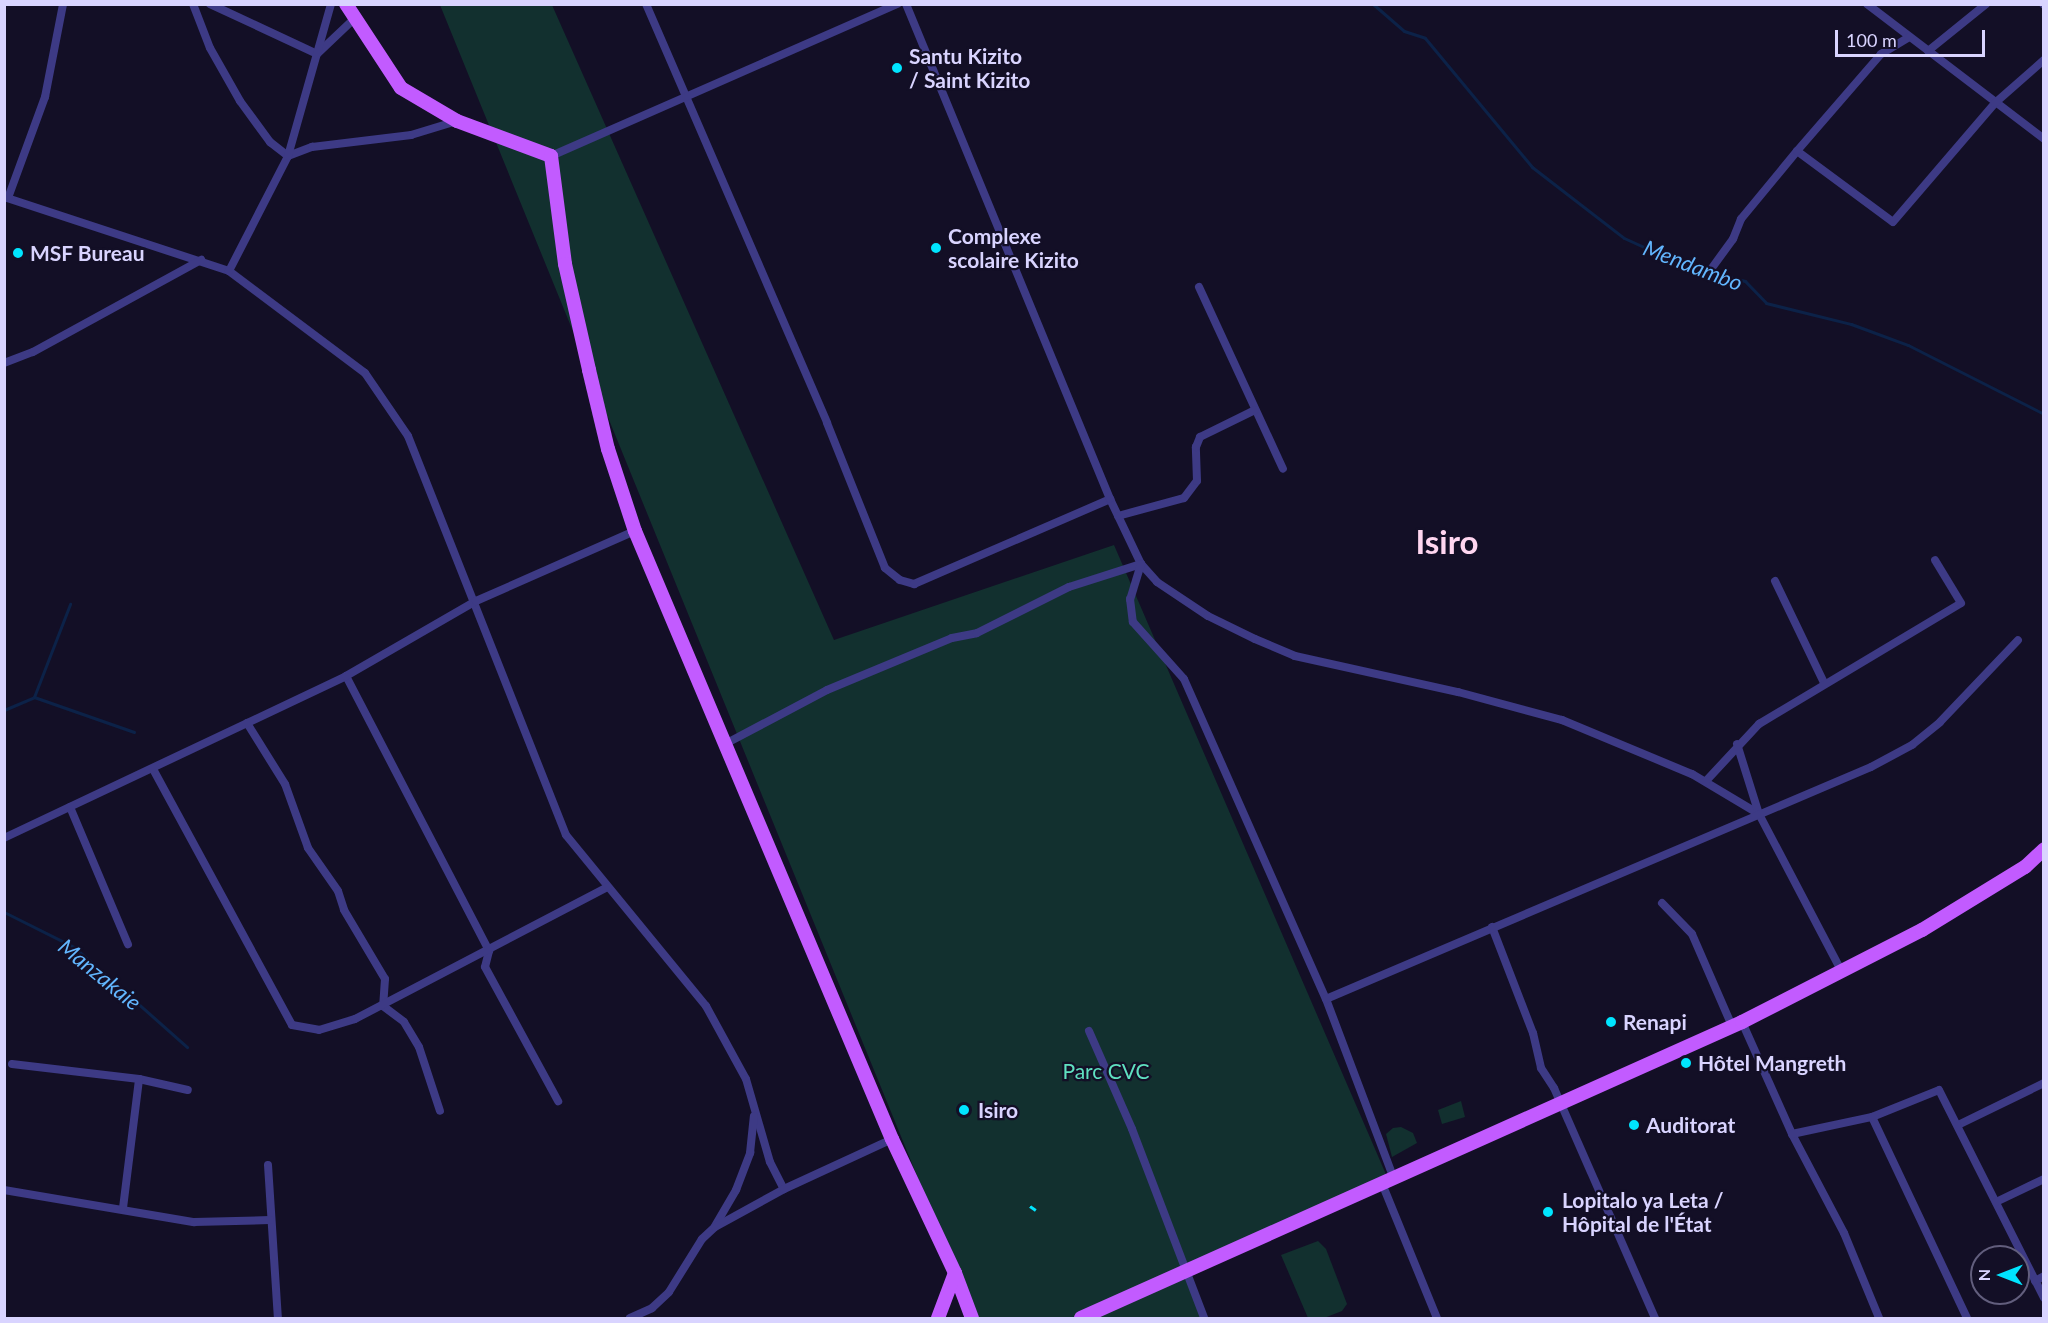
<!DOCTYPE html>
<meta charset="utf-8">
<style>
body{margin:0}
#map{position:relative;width:2048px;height:1323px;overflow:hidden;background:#130f26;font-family:Lato,sans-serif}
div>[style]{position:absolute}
.green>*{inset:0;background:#12302f}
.stream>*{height:3px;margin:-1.5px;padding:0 1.5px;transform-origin:1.5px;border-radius:1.5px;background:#0c2248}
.minor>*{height:8px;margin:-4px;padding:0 4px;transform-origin:4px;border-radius:4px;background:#3d3a85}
.primary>*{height:14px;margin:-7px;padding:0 7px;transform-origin:7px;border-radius:7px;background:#c25bff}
.rail>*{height:3px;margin-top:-1.5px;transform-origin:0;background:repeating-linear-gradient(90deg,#00e5ff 0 9px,transparent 0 17px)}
.dots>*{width:16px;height:16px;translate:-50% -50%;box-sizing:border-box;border:3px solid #130f26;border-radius:50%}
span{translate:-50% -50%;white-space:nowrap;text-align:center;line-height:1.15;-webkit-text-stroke:4.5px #130f26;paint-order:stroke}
.poi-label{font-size:21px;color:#d9d4ff;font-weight:700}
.left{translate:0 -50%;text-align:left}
.park-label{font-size:21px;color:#5fe0c0}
.water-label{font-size:22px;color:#62b6ff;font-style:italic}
.town-label{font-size:33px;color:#ffd6f0;font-weight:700}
.frame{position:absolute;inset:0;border:6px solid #d9d4ff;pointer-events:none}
.north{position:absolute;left:1970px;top:1245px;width:60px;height:60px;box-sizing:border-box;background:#130f26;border:2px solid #625e7d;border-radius:50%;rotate:270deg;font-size:16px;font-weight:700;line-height:24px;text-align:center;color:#d9d4ff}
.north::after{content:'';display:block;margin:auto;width:21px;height:27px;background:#00e5ff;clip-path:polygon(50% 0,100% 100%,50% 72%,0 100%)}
.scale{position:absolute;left:1835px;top:30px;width:150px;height:27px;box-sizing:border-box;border:3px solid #d9d4ff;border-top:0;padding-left:8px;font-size:18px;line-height:21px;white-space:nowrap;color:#d9d4ff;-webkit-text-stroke:4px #130f26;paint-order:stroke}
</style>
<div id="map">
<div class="green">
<div style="clip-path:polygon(440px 5px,552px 5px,834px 640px,1114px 545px,1391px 1186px,1184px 1272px,1204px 1318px,975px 1318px)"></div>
<div style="clip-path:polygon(1461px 1101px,1465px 1117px,1442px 1124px,1438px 1110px)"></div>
<div style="clip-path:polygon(1401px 1127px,1413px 1133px,1417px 1143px,1392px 1157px,1386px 1134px,1393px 1128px)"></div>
<div style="clip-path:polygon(1318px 1241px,1326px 1249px,1347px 1304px,1342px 1311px,1324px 1318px,1308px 1318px,1281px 1255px)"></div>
</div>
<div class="stream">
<div style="left:1373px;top:4px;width:41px;rotate:41.1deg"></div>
<div style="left:1404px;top:31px;width:22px;rotate:18deg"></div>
<div style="left:1425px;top:38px;width:168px;rotate:50.3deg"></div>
<div style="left:1532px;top:167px;width:116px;rotate:37.7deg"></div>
<div style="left:1624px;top:238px;width:70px;rotate:24.4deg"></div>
<div style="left:1688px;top:267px;width:59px;rotate:13.8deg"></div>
<div style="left:1745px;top:281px;width:30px;rotate:46deg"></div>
<div style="left:1766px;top:303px;width:88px;rotate:13.9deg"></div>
<div style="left:1851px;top:324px;width:61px;rotate:20.2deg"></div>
<div style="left:1908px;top:345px;width:153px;rotate:26.9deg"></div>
<div style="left:34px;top:697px;width:106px;rotate:19.3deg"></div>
<div style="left:4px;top:710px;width:33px;rotate:-23deg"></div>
<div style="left:34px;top:697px;width:100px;rotate:-68.8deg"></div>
<div style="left:4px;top:912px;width:78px;rotate:26.6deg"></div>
<div style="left:74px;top:947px;width:151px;rotate:41.5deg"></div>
</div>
<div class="minor">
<div style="left:193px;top:4px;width:47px;rotate:68.9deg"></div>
<div style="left:210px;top:48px;width:61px;rotate:60.5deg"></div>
<div style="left:240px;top:101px;width:51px;rotate:53.8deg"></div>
<div style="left:270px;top:142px;width:23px;rotate:38deg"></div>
<div style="left:210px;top:4px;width:118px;rotate:25deg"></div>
<div style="left:317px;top:54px;width:51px;rotate:-43.4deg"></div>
<div style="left:646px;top:4px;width:456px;rotate:66.6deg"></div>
<div style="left:827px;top:423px;width:156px;rotate:68.2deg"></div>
<div style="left:885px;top:568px;width:19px;rotate:39deg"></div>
<div style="left:900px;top:580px;width:15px;rotate:16deg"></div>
<div style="left:914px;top:584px;width:214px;rotate:-23.4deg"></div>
<div style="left:1110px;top:499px;width:72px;rotate:64.5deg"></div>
<div style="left:1141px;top:564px;width:24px;rotate:48deg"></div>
<div style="left:1157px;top:582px;width:61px;rotate:33.7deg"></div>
<div style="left:1208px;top:616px;width:52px;rotate:26.1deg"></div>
<div style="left:1255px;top:639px;width:43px;rotate:23deg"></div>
<div style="left:1295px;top:656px;width:167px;rotate:12.5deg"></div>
<div style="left:1458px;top:692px;width:108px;rotate:15.1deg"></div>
<div style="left:1562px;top:720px;width:141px;rotate:22.6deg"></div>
<div style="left:1692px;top:774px;width:78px;rotate:30.8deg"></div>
<div style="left:1759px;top:814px;width:176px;rotate:62.3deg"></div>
<div style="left:906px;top:4px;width:535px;rotate:67.6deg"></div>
<div style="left:1867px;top:4px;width:223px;rotate:37.3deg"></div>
<div style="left:2043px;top:4px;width:1px;rotate:45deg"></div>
<div style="left:1928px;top:51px;width:75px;rotate:-39deg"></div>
<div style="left:1797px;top:151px;width:119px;rotate:36.5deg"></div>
<div style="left:1893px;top:222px;width:157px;rotate:-49.4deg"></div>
<div style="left:1995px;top:103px;width:65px;rotate:-41.3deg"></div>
<div style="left:288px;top:156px;width:26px;rotate:-21deg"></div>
<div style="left:312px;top:147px;width:100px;rotate:-6.9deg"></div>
<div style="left:411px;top:135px;width:48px;rotate:-16.9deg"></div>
<div style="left:551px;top:156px;width:379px;rotate:-23.7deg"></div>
<div style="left:4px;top:197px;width:237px;rotate:18.2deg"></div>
<div style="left:229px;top:271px;width:170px;rotate:36.9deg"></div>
<div style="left:365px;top:373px;width:76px;rotate:55.7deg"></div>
<div style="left:408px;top:436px;width:429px;rotate:68.4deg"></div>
<div style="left:566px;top:835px;width:221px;rotate:50.7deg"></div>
<div style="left:706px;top:1006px;width:83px;rotate:61.3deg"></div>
<div style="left:746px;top:1079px;width:86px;rotate:73.9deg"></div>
<div style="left:770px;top:1162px;width:30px;rotate:63deg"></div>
<div style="left:8px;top:198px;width:108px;rotate:-69.9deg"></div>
<div style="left:45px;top:97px;width:95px;rotate:-79deg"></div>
<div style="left:229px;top:271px;width:129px;rotate:-62.8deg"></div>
<div style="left:288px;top:156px;width:158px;rotate:-74.2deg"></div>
<div style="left:1709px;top:272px;width:41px;rotate:-54deg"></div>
<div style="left:1733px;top:239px;width:22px;rotate:-68deg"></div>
<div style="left:1741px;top:219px;width:88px;rotate:-50.5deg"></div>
<div style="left:1797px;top:151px;width:128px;rotate:-49.1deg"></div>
<div style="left:1881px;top:54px;width:33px;rotate:-31deg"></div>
<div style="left:1199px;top:287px;width:200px;rotate:65.2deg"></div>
<div style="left:4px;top:363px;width:31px;rotate:-21deg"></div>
<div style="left:33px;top:352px;width:192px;rotate:-28.7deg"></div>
<div style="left:1118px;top:516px;width:68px;rotate:-15.3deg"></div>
<div style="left:1184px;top:498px;width:21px;rotate:-53deg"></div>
<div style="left:1197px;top:481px;width:34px;rotate:-92deg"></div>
<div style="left:1196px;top:447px;width:11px;rotate:-68deg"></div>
<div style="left:1200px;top:437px;width:61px;rotate:-26.1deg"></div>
<div style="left:1775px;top:581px;width:113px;rotate:64.3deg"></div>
<div style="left:346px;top:676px;width:310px;rotate:62.5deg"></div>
<div style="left:489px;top:951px;width:16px;rotate:104deg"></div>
<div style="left:485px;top:967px;width:153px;rotate:61.4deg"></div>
<div style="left:247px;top:723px;width:72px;rotate:58.1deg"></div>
<div style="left:285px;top:784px;width:68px;rotate:70.2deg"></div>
<div style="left:308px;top:848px;width:52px;rotate:55.1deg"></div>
<div style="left:338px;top:891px;width:20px;rotate:72deg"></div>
<div style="left:344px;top:910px;width:80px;rotate:59.3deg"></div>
<div style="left:385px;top:979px;width:27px;rotate:94deg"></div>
<div style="left:383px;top:1006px;width:26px;rotate:37deg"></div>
<div style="left:404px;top:1022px;width:29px;rotate:59deg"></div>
<div style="left:419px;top:1047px;width:67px;rotate:71.8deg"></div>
<div style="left:725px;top:744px;width:115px;rotate:-27.9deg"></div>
<div style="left:827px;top:690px;width:135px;rotate:-22.6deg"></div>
<div style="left:952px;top:638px;width:25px;rotate:-11deg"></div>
<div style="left:977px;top:633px;width:103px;rotate:-26.6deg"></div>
<div style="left:1069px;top:587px;width:76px;rotate:-17.7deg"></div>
<div style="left:1141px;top:564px;width:37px;rotate:107deg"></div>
<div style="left:1130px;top:599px;width:23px;rotate:83deg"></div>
<div style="left:1133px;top:622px;width:76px;rotate:48.2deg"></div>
<div style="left:1184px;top:679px;width:350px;rotate:66.1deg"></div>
<div style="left:1326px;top:999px;width:189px;rotate:69.3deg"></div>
<div style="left:1737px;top:744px;width:73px;rotate:72.6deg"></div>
<div style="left:153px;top:769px;width:291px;rotate:61.5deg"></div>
<div style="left:292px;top:1025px;width:27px;rotate:10deg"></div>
<div style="left:319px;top:1030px;width:38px;rotate:-17deg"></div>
<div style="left:355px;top:1019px;width:285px;rotate:-27.6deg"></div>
<div style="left:1706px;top:781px;width:78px;rotate:-47.1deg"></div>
<div style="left:1759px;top:724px;width:235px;rotate:-30.9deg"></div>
<div style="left:1961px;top:603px;width:50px;rotate:-121.2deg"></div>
<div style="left:70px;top:807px;width:149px;rotate:67.1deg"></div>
<div style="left:4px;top:838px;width:378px;rotate:-25.3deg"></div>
<div style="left:346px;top:676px;width:150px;rotate:-30deg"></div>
<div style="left:476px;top:601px;width:174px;rotate:-23.8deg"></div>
<div style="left:1662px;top:903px;width:43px;rotate:45.9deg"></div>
<div style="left:1692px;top:934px;width:100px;rotate:66.5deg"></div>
<div style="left:1492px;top:927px;width:114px;rotate:68.9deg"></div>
<div style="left:1533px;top:1033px;width:36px;rotate:77deg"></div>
<div style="left:1541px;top:1068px;width:24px;rotate:57deg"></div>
<div style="left:1554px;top:1088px;width:251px;rotate:66.3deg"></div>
<div style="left:1326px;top:999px;width:592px;rotate:-23.06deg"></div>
<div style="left:1871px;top:767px;width:47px;rotate:-28.2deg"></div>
<div style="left:1912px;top:745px;width:36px;rotate:-39deg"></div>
<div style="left:1940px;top:722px;width:113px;rotate:-46.4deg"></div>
<div style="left:1742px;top:1022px;width:123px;rotate:65.9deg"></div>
<div style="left:1792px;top:1134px;width:112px;rotate:62.3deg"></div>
<div style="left:1844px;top:1233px;width:92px;rotate:67.6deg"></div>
<div style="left:1089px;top:1031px;width:107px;rotate:66.3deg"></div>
<div style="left:1132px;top:1129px;width:202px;rotate:69.1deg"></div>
<div style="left:12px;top:1064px;width:128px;rotate:6.7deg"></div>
<div style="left:139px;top:1079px;width:50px;rotate:12.7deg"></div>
<div style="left:1872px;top:1117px;width:222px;rotate:64.7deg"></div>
<div style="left:1958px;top:1125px;width:96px;rotate:-26deg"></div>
<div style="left:1792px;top:1134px;width:82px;rotate:-12deg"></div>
<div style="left:1872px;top:1117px;width:72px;rotate:-21.9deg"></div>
<div style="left:1939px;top:1090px;width:233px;rotate:63.2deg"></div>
<div style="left:268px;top:1165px;width:153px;rotate:86.3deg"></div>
<div style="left:1381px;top:1181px;width:148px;rotate:67.8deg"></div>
<div style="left:4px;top:1190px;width:193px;rotate:9.6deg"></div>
<div style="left:194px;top:1222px;width:76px;rotate:-1.5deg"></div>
<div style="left:1996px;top:1202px;width:53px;rotate:-25.6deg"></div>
<div style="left:123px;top:1208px;width:130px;rotate:-82.9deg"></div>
<div style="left:715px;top:1226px;width:42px;rotate:-59.7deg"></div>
<div style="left:736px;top:1190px;width:40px;rotate:-69deg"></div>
<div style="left:750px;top:1153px;width:37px;rotate:-84deg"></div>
<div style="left:2035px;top:1281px;width:10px;rotate:-29deg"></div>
<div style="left:630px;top:1318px;width:24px;rotate:-24deg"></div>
<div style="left:652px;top:1308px;width:23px;rotate:-43deg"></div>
<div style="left:669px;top:1292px;width:62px;rotate:-58.1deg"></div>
<div style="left:702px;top:1239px;width:18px;rotate:-43deg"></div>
<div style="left:715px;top:1227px;width:79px;rotate:-28.8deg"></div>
<div style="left:784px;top:1189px;width:119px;rotate:-24.8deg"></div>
</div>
<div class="primary">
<div style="left:346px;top:4px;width:100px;rotate:56.8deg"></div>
<div style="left:401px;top:88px;width:65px;rotate:30.5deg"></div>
<div style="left:457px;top:121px;width:100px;rotate:20.4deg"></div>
<div style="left:551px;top:156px;width:109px;rotate:82.6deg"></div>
<div style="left:565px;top:264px;width:109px;rotate:77.2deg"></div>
<div style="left:589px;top:370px;width:81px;rotate:76.5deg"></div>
<div style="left:608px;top:449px;width:86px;rotate:71.8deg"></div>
<div style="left:635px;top:531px;width:660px;rotate:67.09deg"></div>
<div style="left:892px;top:1139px;width:148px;rotate:64.8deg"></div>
<div style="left:955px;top:1273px;width:48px;rotate:69.3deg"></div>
<div style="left:938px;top:1318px;width:48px;rotate:-69.3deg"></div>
<div style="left:1081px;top:1318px;width:724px;rotate:-24.12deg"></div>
<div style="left:1742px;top:1022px;width:202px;rotate:-27.1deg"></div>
<div style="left:1922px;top:930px;width:121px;rotate:-31.5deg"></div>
<div style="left:2025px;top:867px;width:26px;rotate:-43deg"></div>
</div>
<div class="rail">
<div style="left:1030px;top:1206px;width:7px;rotate:34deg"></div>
</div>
<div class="dots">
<div style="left:897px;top:68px;background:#00e5ff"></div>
<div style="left:936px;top:248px;background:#00e5ff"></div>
<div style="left:18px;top:253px;background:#00e5ff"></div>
<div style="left:1611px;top:1022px;background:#00e5ff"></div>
<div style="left:1686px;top:1063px;background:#00e5ff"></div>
<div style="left:964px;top:1110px;background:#00e5ff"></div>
<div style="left:1634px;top:1125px;background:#00e5ff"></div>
<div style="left:1548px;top:1212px;background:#00e5ff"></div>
</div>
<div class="poi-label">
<span class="left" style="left:909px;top:68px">Santu Kizito<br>/ Saint Kizito</span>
<span class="left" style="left:948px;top:248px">Complexe<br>scolaire Kizito</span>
<span class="left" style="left:30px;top:253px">MSF Bureau</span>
<span class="left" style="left:1623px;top:1022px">Renapi</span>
<span class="left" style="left:1698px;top:1063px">Hôtel Mangreth</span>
<span class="left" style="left:978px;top:1110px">Isiro</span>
<span class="left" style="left:1646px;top:1125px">Auditorat</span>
<span class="left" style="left:1562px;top:1212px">Lopitalo ya Leta /<br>Hôpital de l'État</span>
</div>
<div class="park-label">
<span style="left:1106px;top:1071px">Parc CVC</span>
</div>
<div class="water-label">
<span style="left:1693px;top:265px;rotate:21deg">Mendambo</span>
<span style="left:100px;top:974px;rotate:39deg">Manzakaie</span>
</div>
<div class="town-label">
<span style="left:1447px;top:542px">Isiro</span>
</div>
<div class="frame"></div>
<div class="north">N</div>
<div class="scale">100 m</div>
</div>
